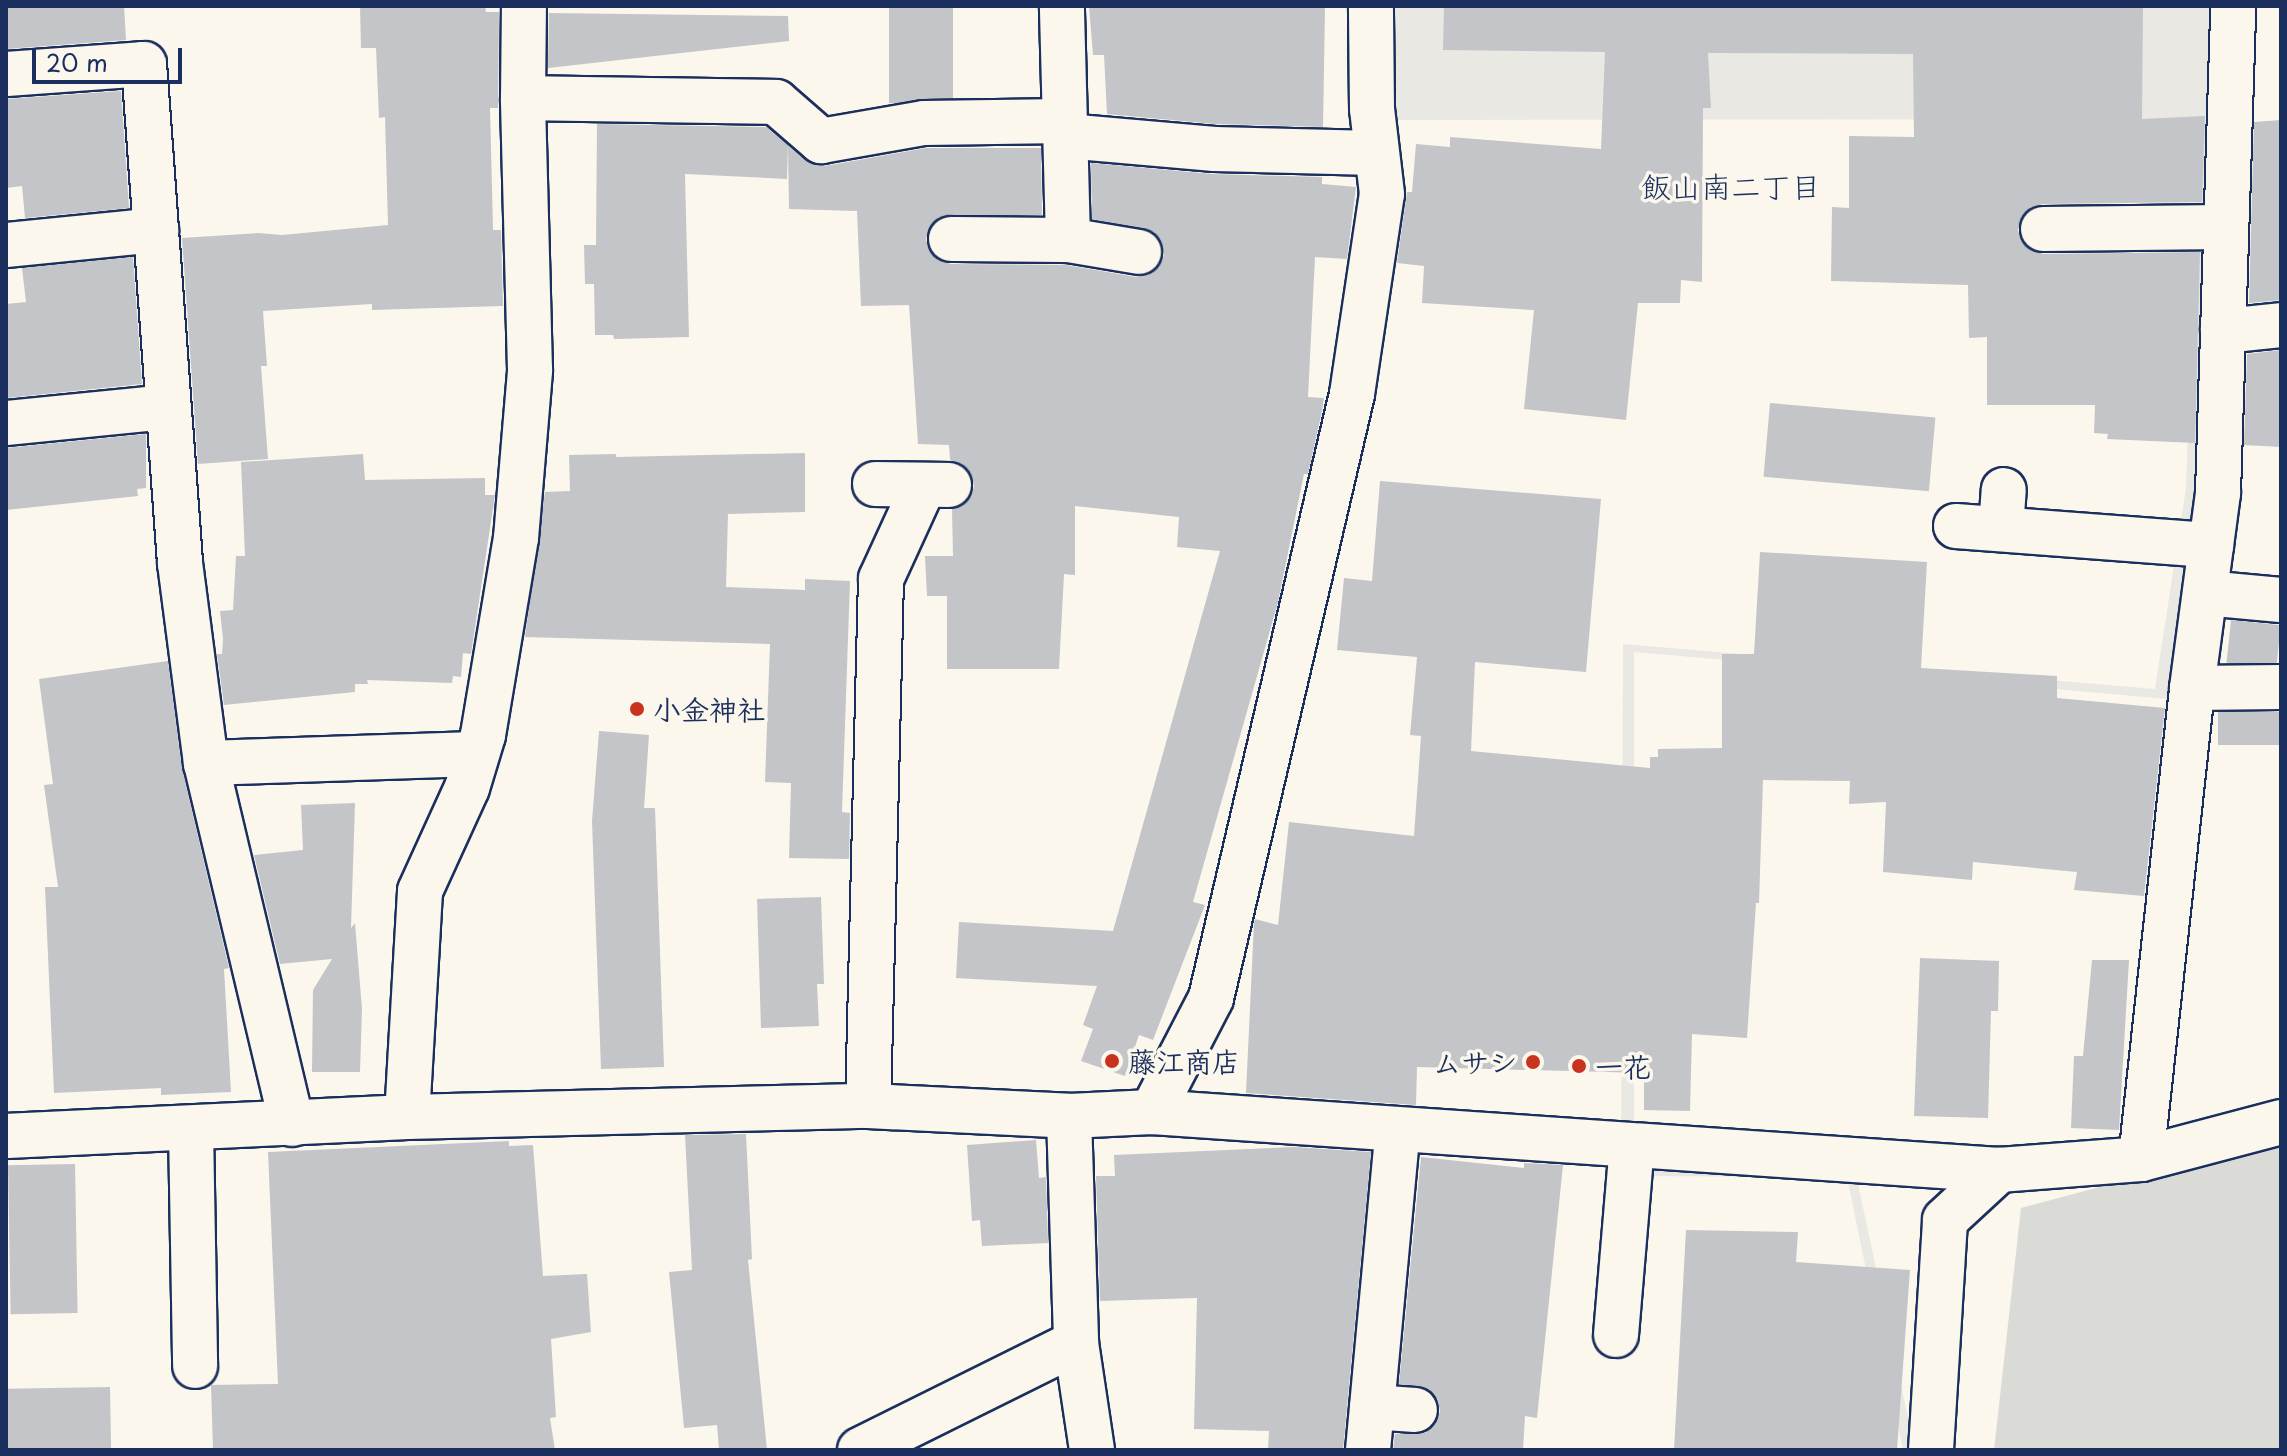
<!DOCTYPE html>
<meta charset="utf-8">
<style>
body{margin:0}
#map{position:relative;width:2287px;height:1456px;overflow:hidden;background:#fbf7ec;font-family:"Playpen Sans","Klee One",sans-serif}
div>[style]{position:absolute}
.built>*{inset:0;background:#eae8e2}
.green>*{inset:0;background:#dadad7}
.building>*{inset:0;background:#c3c5c9;transform-origin:0 0}
.roads{filter:drop-shadow(2px 0 #1b2f5e) drop-shadow(-2px 0 #1b2f5e) drop-shadow(0 2px #1b2f5e) drop-shadow(0 -2px #1b2f5e)}
.minor>*{height:44px;margin:-22px;padding:0 22px;transform-origin:22px;border-radius:22px;background:#fbf7ec}
.dots>*{width:22px;height:22px;translate:-50% -50%;box-sizing:border-box;border:4px solid #fbf7ec;border-radius:50%}
span{translate:-50% -50%;white-space:nowrap;text-align:center;line-height:1.15;-webkit-text-stroke:7px #fbf7ec;paint-order:stroke}
.poi-label{font-size:28px;color:#1b2f5e;font-weight:700}
.left{translate:0 -50%;text-align:left}
.right{translate:-100% -50%;text-align:right}
.neighbourhood-label{font-size:30px;color:#1b2f5e}
.frame{position:absolute;inset:0;border:8px solid #1b2f5e;pointer-events:none}
.scale{position:absolute;left:32px;top:48px;width:150px;height:36px;box-sizing:border-box;border:4px solid #1b2f5e;border-top:0;padding-left:10px;font-size:24px;line-height:28px;white-space:nowrap;color:#1b2f5e;-webkit-text-stroke:6px #fbf7ec;paint-order:stroke}
</style>
<div id="map">
<div class="built">
<div style="clip-path:polygon(1381px 6px,2213px 6px,2198px 494px,2167px 699px,1634px 652px,1634px 1164px,1855px 1170px,1915px 1450px,1903px 1450px,1847px 1177px,1621px 1176px,1623px 644px,2155px 689px,2186px 488px,2198px 119px,1381px 120px)"></div>
</div>
<div class="green">
<div style="clip-path:polygon(2281px 1139px,2281px 1450px,1994px 1450px,2021px 1208px)"></div>
</div>
<div class="building">
<div style="clip-path:polygon(6px 6px,124px 6px,126px 40px,6px 49px)"></div>
<div style="clip-path:polygon(360px 6px,485px 6px,486px 12px,499px 12px,498px 108px,490px 108px,493px 230px,501px 230px,503px 306px,372px 310px,372px 304px,263px 311px,267px 366px,261px 366px,268px 459px,198px 464px,182px 238px,258px 233px,282px 235px,388px 225px,385px 117px,379px 118px,376px 48px,361px 48px)"></div>
<div style="left:889px;top:6px;width:64px;height:97px"></div>
<div style="clip-path:polygon(1089px 6px,1325px 8px,1323px 127px,1215px 124px,1107px 114px,1104px 55px,1093px 55px)"></div>
<div style="clip-path:polygon(1444px 6px,2143px 6px,2142px 119px,2205px 116px,2202px 202px,2043px 204px,2031px 207px,2022px 216px,2018px 230px,2021px 241px,2030px 250px,2043px 254px,2200px 252px,2195px 443px,2107px 439px,2108px 434px,2094px 433px,2095px 405px,1987px 405px,1987px 337px,1969px 338px,1968px 285px,1831px 281px,1832px 207px,1849px 208px,1849px 136px,1914px 137px,1913px 54px,1708px 53px,1711px 108px,1703px 108px,1702px 282px,1681px 280px,1680px 303px,1638px 303px,1626px 420px,1524px 409px,1534px 310px,1422px 303px,1424px 266px,1397px 263px,1407px 192px,1412px 192px,1416px 144px,1450px 147px,1450px 137px,1601px 149px,1605px 52px,1443px 50px)"></div>
<div style="clip-path:polygon(549px 13px,788px 16px,789px 41px,548px 68px)"></div>
<div style="clip-path:polygon(121px 91px,129px 208px,25px 218px,22px 186px,6px 188px,6px 99px)"></div>
<div style="clip-path:polygon(2281px 120px,2281px 300px,2249px 303px,2254px 122px)"></div>
<div style="clip-path:polygon(597px 124px,766px 127px,788px 145px,787px 179px,685px 174px,689px 337px,614px 339px,613px 335px,595px 335px,594px 284px,585px 284px,584px 245px,596px 245px)"></div>
<div style="clip-path:polygon(788px 146px,805px 160px,825px 166px,926px 148px,1041px 148px,1042px 215px,939px 217px,930px 226px,926px 240px,929px 251px,938px 260px,951px 264px,1066px 265px,1136px 277px,1147px 276px,1158px 268px,1164px 255px,1162px 243px,1154px 232px,1092px 219px,1091px 163px,1212px 174px,1322px 177px,1322px 184px,1356px 187px,1347px 259px,1315px 257px,1308px 397px,1324px 398px,1322px 411px,1308px 474px,1304px 474px,1278px 602px,1193px 902px,1205px 905px,1153px 1040px,1139px 1035px,1125px 1076px,1081px 1061px,1093px 1029px,1083px 1025px,1097px 986px,956px 978px,959px 922px,1113px 931px,1220px 551px,1177px 547px,1179px 517px,1075px 506px,1075px 575px,1064px 574px,1059px 669px,947px 669px,947px 596px,927px 596px,925px 556px,953px 556px,952px 509px,962px 506px,971px 497px,974px 486px,971px 474px,962px 464px,950px 460px,949px 445px,918px 444px,909px 305px,861px 306px,857px 211px,789px 209px)"></div>
<div style="clip-path:polygon(133px 257px,142px 384px,6px 398px,6px 304px,26px 302px,22px 268px)"></div>
<div style="clip-path:polygon(2281px 350px,2281px 447px,2244px 445px,2247px 354px)"></div>
<div style="left:1770px;top:403px;width:166px;height:74px;rotate:5deg"></div>
<div style="clip-path:polygon(146px 434px,146px 488px,137px 489px,138px 496px,6px 510px,6px 448px)"></div>
<div style="clip-path:polygon(805px 453px,805px 512px,728px 514px,726px 587px,805px 590px,805px 579px,850px 581px,842px 812px,850px 813px,849px 859px,789px 858px,791px 783px,765px 782px,770px 644px,525px 637px,545px 492px,570px 491px,569px 455px,616px 454px,616px 457px)"></div>
<div style="clip-path:polygon(363px 454px,365px 480px,485px 478px,485px 495px,495px 495px,471px 654px,463px 653px,461px 677px,453px 676px,452px 683px,367px 680px,368px 684px,355px 684px,355px 692px,224px 705px,217px 654px,222px 654px,223px 639px,220px 611px,233px 610px,236px 556px,245px 556px,241px 462px)"></div>
<div style="clip-path:polygon(1380px 481px,1601px 499px,1586px 672px,1475px 662px,1471px 751px,1650px 768px,1650px 757px,1658px 757px,1658px 749px,1722px 748px,1722px 654px,1754px 654px,1760px 552px,1927px 562px,1921px 668px,2057px 676px,2057px 698px,2165px 708px,2144px 896px,2074px 890px,2077px 872px,1973px 862px,1972px 880px,1883px 872px,1886px 802px,1849px 804px,1850px 781px,1763px 780px,1759px 903px,1756px 903px,1747px 1038px,1692px 1034px,1690px 1111px,1644px 1110px,1644px 1073px,1417px 1067px,1416px 1105px,1246px 1093px,1254px 923px,1255px 919px,1278px 925px,1289px 822px,1414px 836px,1421px 736px,1410px 735px,1417px 657px,1337px 650px,1344px 578px,1372px 581px)"></div>
<div style="left:2231px;top:620px;width:50px;height:43px;rotate:6deg"></div>
<div style="clip-path:polygon(168px 661px,182px 769px,229px 968px,224px 969px,231px 1092px,161px 1095px,161px 1088px,54px 1093px,45px 887px,58px 887px,44px 785px,53px 784px,39px 679px)"></div>
<div style="left:2281px;top:712px;width:33px;height:63px;rotate:90deg"></div>
<div style="clip-path:polygon(599px 731px,649px 735px,644px 808px,655px 808px,664px 1067px,601px 1069px,592px 821px)"></div>
<div style="clip-path:polygon(355px 803px,351px 928px,355px 923px,362px 1009px,360px 1072px,312px 1072px,313px 990px,332px 959px,280px 964px,254px 855px,303px 850px,301px 805px)"></div>
<div style="clip-path:polygon(821px 897px,824px 984px,817px 984px,819px 1026px,761px 1028px,757px 899px)"></div>
<div style="clip-path:polygon(1920px 958px,1999px 961px,1998px 1011px,1991px 1011px,1988px 1118px,1914px 1116px)"></div>
<div style="clip-path:polygon(2092px 960px,2129px 960px,2119px 1130px,2071px 1128px,2074px 1056px,2083px 1056px)"></div>
<div style="clip-path:polygon(746px 1134px,752px 1259px,748px 1260px,767px 1450px,719px 1450px,717px 1425px,684px 1428px,669px 1272px,692px 1270px,685px 1135px)"></div>
<div style="clip-path:polygon(1036px 1140px,1039px 1178px,1046px 1177px,1048px 1243px,982px 1246px,980px 1220px,972px 1221px,967px 1145px)"></div>
<div style="clip-path:polygon(509px 1141px,509px 1146px,533px 1145px,543px 1276px,587px 1274px,591px 1332px,551px 1339px,556px 1417px,550px 1418px,555px 1450px,213px 1450px,211px 1385px,278px 1384px,268px 1152px)"></div>
<div style="clip-path:polygon(1294px 1147px,1371px 1152px,1343px 1450px,1268px 1450px,1269px 1431px,1194px 1429px,1197px 1298px,1100px 1301px,1096px 1176px,1115px 1176px,1114px 1155px)"></div>
<div style="clip-path:polygon(1421px 1157px,1524px 1168px,1524px 1163px,1563px 1165px,1537px 1418px,1525px 1416px,1523px 1450px,1393px 1450px,1395px 1434px,1425px 1433px,1435px 1425px,1440px 1412px,1438px 1400px,1430px 1390px,1399px 1384px)"></div>
<div style="left:75px;top:1164px;width:149px;height:67px;rotate:89deg"></div>
<div style="clip-path:polygon(1686px 1230px,1798px 1232px,1796px 1262px,1910px 1270px,1897px 1450px,1674px 1450px)"></div>
<div style="left:110px;top:1387px;width:63px;height:104px;rotate:89deg"></div>
</div>
<div class="roads">
<div class="minor">
<div style="left:6px;top:74px;width:138px;rotate:-4.1deg"></div>
<div style="left:144px;top:64px;width:500px;rotate:85.87deg"></div>
<div style="left:180px;top:563px;width:202px;rotate:82.6deg"></div>
<div style="left:206px;top:763px;width:269px;rotate:-1.9deg"></div>
<div style="left:523px;top:98px;width:253px;rotate:0.9deg"></div>
<div style="left:776px;top:102px;width:60px;rotate:40.9deg"></div>
<div style="left:821px;top:141px;width:105px;rotate:-9.9deg"></div>
<div style="left:924px;top:123px;width:141px;rotate:-0.8deg"></div>
<div style="left:1066px;top:136px;width:149px;rotate:5deg"></div>
<div style="left:1214px;top:149px;width:161px;rotate:1.4deg"></div>
<div style="left:2043px;top:229px;width:182px;rotate:-0.6deg"></div>
<div style="left:951px;top:239px;width:117px;rotate:0.5deg"></div>
<div style="left:1068px;top:240px;width:234px;rotate:-91.5deg"></div>
<div style="left:1068px;top:240px;width:72px;rotate:9.6deg"></div>
<div style="left:6px;top:245px;width:151px;rotate:-5.7deg"></div>
<div style="left:2223px;top:331px;width:58px;rotate:-5.9deg"></div>
<div style="left:6px;top:423px;width:161px;rotate:-5.7deg"></div>
<div style="left:875px;top:484px;width:74px;rotate:0.8deg"></div>
<div style="left:1956px;top:526px;width:256px;rotate:4.3deg"></div>
<div style="left:2001px;top:529px;width:39px;rotate:-86deg"></div>
<div style="left:2205px;top:593px;width:76px;rotate:5.3deg"></div>
<div style="left:2192px;top:688px;width:89px;rotate:-0.6deg"></div>
<div style="left:206px;top:763px;width:371px;rotate:76.6deg"></div>
<div style="left:868px;top:1106px;width:527px;rotate:-88.59deg"></div>
<div style="left:881px;top:579px;width:103px;rotate:-65.4deg"></div>
<div style="left:1152px;top:1112px;width:128px;rotate:-62.6deg"></div>
<div style="left:1211px;top:998px;width:620px;rotate:-76.86deg"></div>
<div style="left:1352px;top:394px;width:202px;rotate:-81.5deg"></div>
<div style="left:1382px;top:194px;width:86px;rotate:-96.7deg"></div>
<div style="left:1372px;top:109px;width:103px;rotate:-90.6deg"></div>
<div style="left:1069px;top:1116px;width:227px;rotate:88.2deg"></div>
<div style="left:1076px;top:1343px;width:108px;rotate:81.5deg"></div>
<div style="left:407px;top:1117px;width:226px;rotate:-86.7deg"></div>
<div style="left:420px;top:891px;width:113px;rotate:-65.5deg"></div>
<div style="left:467px;top:788px;width:55px;rotate:-73.2deg"></div>
<div style="left:483px;top:735px;width:200px;rotate:-80.5deg"></div>
<div style="left:516px;top:538px;width:169px;rotate:-85.2deg"></div>
<div style="left:530px;top:370px;width:272px;rotate:-91.5deg"></div>
<div style="left:523px;top:98px;width:92px;rotate:-89.4deg"></div>
<div style="left:191px;top:1129px;width:237px;rotate:89deg"></div>
<div style="left:6px;top:1136px;width:401px;rotate:-2.7deg"></div>
<div style="left:407px;top:1117px;width:461px;rotate:-1.4deg"></div>
<div style="left:868px;top:1106px;width:201px;rotate:2.8deg"></div>
<div style="left:1069px;top:1116px;width:83px;rotate:-2.8deg"></div>
<div style="left:1152px;top:1112px;width:849px;rotate:3.92deg"></div>
<div style="left:1999px;top:1170px;width:142px;rotate:-4.4deg"></div>
<div style="left:2141px;top:1159px;width:145px;rotate:-14.8deg"></div>
<div style="left:2141px;top:1159px;width:474px;rotate:-83.8deg"></div>
<div style="left:2192px;top:688px;width:197px;rotate:-82.4deg"></div>
<div style="left:2218px;top:493px;width:487px;rotate:-88.2deg"></div>
<div style="left:1616px;top:1335px;width:190px;rotate:-85.2deg"></div>
<div style="left:1372px;top:1407px;width:43px;rotate:4deg"></div>
<div style="left:860px;top:1450px;width:241px;rotate:-26.4deg"></div>
<div style="left:1368px;top:1450px;width:322px;rotate:-84.7deg"></div>
<div style="left:1931px;top:1450px;width:230px;rotate:-86.5deg"></div>
<div style="left:1945px;top:1220px;width:74px;rotate:-42.8deg"></div>
</div>
</div>
<div class="dots">
<div style="left:637px;top:709px;background:#c8321e"></div>
<div style="left:1112px;top:1061px;background:#c8321e"></div>
<div style="left:1533px;top:1062px;background:#c8321e"></div>
<div style="left:1579px;top:1066px;background:#c8321e"></div>
</div>
<div class="poi-label">
<span class="left" style="left:653px;top:709px">小金神社</span>
<span class="left" style="left:1128px;top:1061px">藤江商店</span>
<span class="right" style="left:1517px;top:1062px">ムサシ</span>
<span class="left" style="left:1595px;top:1066px">一花</span>
</div>
<div class="neighbourhood-label">
<span style="left:1731px;top:186px">飯山南二丁目</span>
</div>
<div class="frame"></div>
<div class="scale">20 m</div>
</div>
